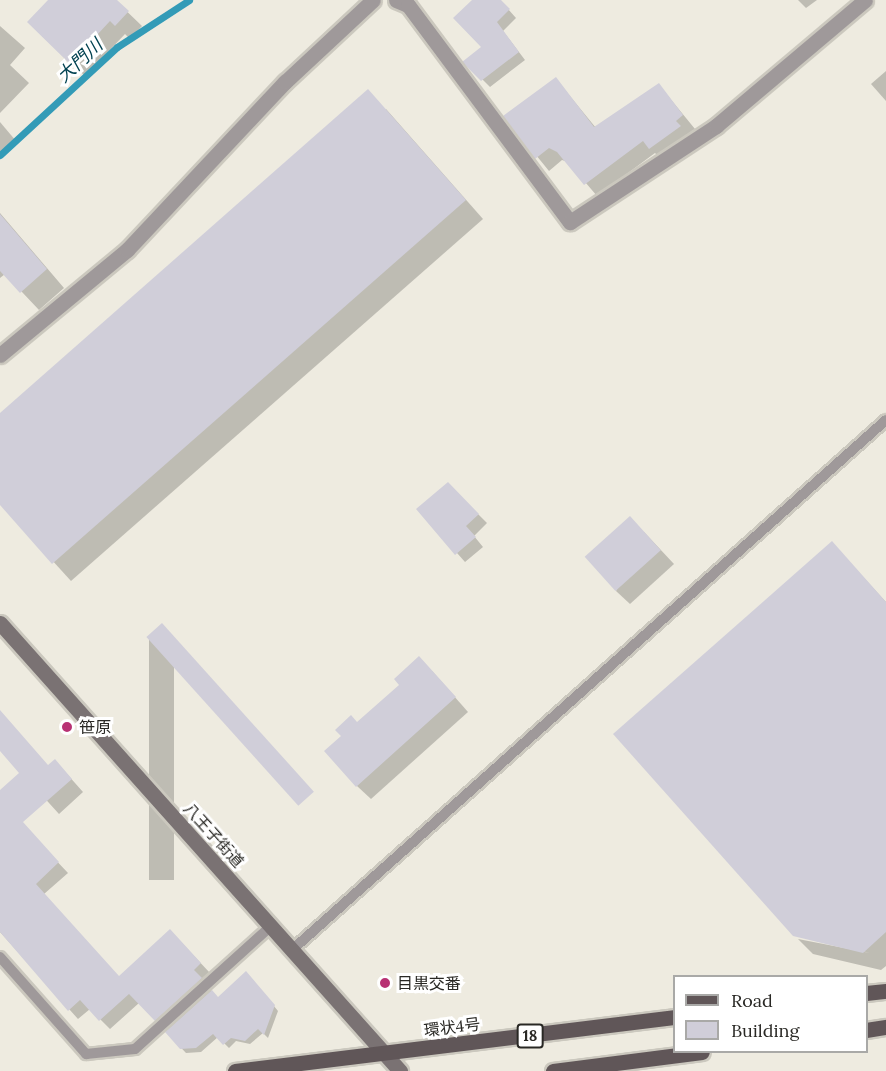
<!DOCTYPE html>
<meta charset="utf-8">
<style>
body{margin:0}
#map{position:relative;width:886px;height:1071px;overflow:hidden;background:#eeebe0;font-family:Lora,"Noto Sans JP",serif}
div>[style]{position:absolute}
.shadow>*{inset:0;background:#0003;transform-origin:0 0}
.stream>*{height:7px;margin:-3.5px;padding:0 3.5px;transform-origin:3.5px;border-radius:3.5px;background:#339bb7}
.building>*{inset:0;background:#d0ced9;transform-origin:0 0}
.roads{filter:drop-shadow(2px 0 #cbc8be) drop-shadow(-2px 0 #cbc8be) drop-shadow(0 2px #cbc8be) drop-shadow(0 -2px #cbc8be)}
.lane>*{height:10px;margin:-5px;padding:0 5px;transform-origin:5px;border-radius:5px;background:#9f999a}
.street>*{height:15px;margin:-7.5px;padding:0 7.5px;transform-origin:7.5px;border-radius:7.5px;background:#9f999a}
.secondary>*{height:15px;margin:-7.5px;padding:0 7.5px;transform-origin:7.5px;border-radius:7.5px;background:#7a7273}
.primary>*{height:15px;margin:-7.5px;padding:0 7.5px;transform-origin:7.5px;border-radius:7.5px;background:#605658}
.dots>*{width:16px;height:16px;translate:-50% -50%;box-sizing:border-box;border:3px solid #fff;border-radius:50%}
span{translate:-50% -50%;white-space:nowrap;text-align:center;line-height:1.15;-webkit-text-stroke:6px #fff;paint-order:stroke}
.shield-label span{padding:2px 4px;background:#fff;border:2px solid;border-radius:4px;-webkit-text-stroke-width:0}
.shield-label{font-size:15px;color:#292824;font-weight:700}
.poi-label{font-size:16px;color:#292824}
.left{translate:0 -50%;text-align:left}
.street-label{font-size:16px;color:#292824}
.water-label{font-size:18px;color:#014150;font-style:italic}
.legend{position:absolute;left:673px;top:975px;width:195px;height:78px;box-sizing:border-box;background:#fff;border:2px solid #a9a9a7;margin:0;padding:8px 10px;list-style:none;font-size:18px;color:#292824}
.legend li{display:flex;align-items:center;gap:12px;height:30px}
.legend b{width:30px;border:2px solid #a9a9a7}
</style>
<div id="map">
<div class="shadow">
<div style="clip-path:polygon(50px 0,115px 0,142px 26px,130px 39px,125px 34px,85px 76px,42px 36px)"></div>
<div style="clip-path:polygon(474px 0,500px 0,516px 18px,503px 31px,525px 60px,490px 87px,465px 62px,483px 47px)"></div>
<div style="clip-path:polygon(798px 0,817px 0,806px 8px)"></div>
<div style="clip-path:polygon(0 26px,25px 48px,10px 65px,29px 83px,0 113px)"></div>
<div style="clip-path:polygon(886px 71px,886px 101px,871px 84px)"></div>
<div style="clip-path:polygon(556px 79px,596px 128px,659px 85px,695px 129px,688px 134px,692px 139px,663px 161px,655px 153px,597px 196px,568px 162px,562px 160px,549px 171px,505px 117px)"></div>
<div style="clip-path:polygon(386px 109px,483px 219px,71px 581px,0 503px,0 415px)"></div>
<div style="clip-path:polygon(0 122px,16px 141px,0 156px)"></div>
<div style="clip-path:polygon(0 213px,64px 288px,39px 310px,5px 274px,0 278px)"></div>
<div style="clip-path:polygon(448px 484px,487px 523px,474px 536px,483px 547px,465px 562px,418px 509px)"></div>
<div style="clip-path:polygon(644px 532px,674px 564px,630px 604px,616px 591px)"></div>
<div style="clip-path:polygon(832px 543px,886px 602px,886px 966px,881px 970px,813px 954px,798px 939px,870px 953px,794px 935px)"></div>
<div style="left:149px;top:637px;width:25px;height:243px"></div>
<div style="clip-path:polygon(432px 671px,468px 712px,371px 799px,357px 786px,358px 724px,401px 685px)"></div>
<div style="clip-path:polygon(0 714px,49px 767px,67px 774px,83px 792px,59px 814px,0 749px)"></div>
<div style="clip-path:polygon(0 801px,68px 873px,44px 894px,119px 978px,180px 941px,210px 973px,202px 980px,219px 999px,250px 977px,278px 1011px,268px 1038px,263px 1033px,250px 1044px,236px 1041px,229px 1048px,218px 1037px,201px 1052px,186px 1053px,139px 1003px,110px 1029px,90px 1009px,78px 1019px,0 932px)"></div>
</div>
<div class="stream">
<div style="left:0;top:155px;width:159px;rotate:-42.7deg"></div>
<div style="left:117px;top:47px;width:86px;rotate:-33.1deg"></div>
</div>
<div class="building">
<div style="clip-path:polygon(48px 0,117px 0,129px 11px,115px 26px,110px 21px,70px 64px,27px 22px)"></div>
<div style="clip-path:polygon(472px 0,501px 0,510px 9px,497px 22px,519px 52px,481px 81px,462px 62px,481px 47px,453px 18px)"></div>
<div style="clip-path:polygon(556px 77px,594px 127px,659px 83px,683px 115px,676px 121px,681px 126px,649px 149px,643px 141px,584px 185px,557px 152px,549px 148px,535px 159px,503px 116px)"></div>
<div style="clip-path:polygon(368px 89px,466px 200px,52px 564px,0 505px,0 413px)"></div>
<div style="clip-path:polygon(0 214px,47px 269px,20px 293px,0 271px)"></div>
<div style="clip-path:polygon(448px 482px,479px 514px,466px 526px,476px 537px,455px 555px,416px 509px)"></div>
<div style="left:630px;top:516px;width:46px;height:61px;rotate:48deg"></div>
<div style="clip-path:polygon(832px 541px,886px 602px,886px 932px,863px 953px,793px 936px,613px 734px)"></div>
<div style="left:162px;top:623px;width:227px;height:21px;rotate:48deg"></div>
<div style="clip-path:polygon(419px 656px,456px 697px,356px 787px,324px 751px,341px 736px,335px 730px,351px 715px,357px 722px,399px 685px,394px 679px)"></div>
<div style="clip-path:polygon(0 710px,48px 765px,55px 759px,72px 779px,23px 822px,59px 862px,36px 884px,119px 976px,170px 929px,201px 963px,194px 970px,202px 978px,155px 1021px,129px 994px,99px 1021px,80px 1000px,68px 1011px,0 932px,0 790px,19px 773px,0 751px)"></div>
<div style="clip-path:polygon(246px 971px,275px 1005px,264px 1035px,258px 1029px,245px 1041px,231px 1038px,223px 1045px,213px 1034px,196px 1048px,180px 1049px,165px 1032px,212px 990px,218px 997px)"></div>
</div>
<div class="roads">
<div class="lane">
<div style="left:292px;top:950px;width:796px;rotate:-41.74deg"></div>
<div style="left:0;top:957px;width:130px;rotate:48.4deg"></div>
<div style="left:86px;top:1054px;width:49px;rotate:-5.8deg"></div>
<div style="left:135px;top:1049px;width:183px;rotate:-42.1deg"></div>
</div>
<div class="street">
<div style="left:396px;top:0;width:13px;rotate:23deg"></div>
<div style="left:408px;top:5px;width:271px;rotate:53.3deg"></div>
<div style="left:570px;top:222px;width:175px;rotate:-33.3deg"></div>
<div style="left:716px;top:126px;width:195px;rotate:-40.2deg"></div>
<div style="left:0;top:355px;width:165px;rotate:-39.6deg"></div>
<div style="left:127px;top:250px;width:231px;rotate:-46.8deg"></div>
<div style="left:285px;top:82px;width:120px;rotate:-43deg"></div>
</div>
<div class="secondary">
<div style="left:0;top:623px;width:601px;rotate:48.24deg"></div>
</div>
<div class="primary">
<div style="left:866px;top:993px;width:20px;rotate:-6deg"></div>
<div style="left:866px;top:1030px;width:20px;rotate:-9deg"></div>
<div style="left:235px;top:1071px;width:442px;rotate:-7deg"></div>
<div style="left:553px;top:1071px;width:150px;rotate:-7.3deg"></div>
</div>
</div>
<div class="dots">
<div style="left:67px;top:727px;background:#b83173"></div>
<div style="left:385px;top:983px;background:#b83173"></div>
</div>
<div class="shield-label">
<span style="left:530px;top:1036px">18</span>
</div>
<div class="poi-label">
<span class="left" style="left:79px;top:727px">笹原</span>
<span class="left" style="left:397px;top:983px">目黒交番</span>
</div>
<div class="street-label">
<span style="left:214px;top:835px;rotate:48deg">八王子街道</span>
<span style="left:452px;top:1027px;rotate:-7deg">環状4号</span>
</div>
<div class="water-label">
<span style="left:80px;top:61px;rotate:-43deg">大門川</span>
</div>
<ul class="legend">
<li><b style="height:8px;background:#605658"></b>Road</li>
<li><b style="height:16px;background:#d0ced9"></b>Building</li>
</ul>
</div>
